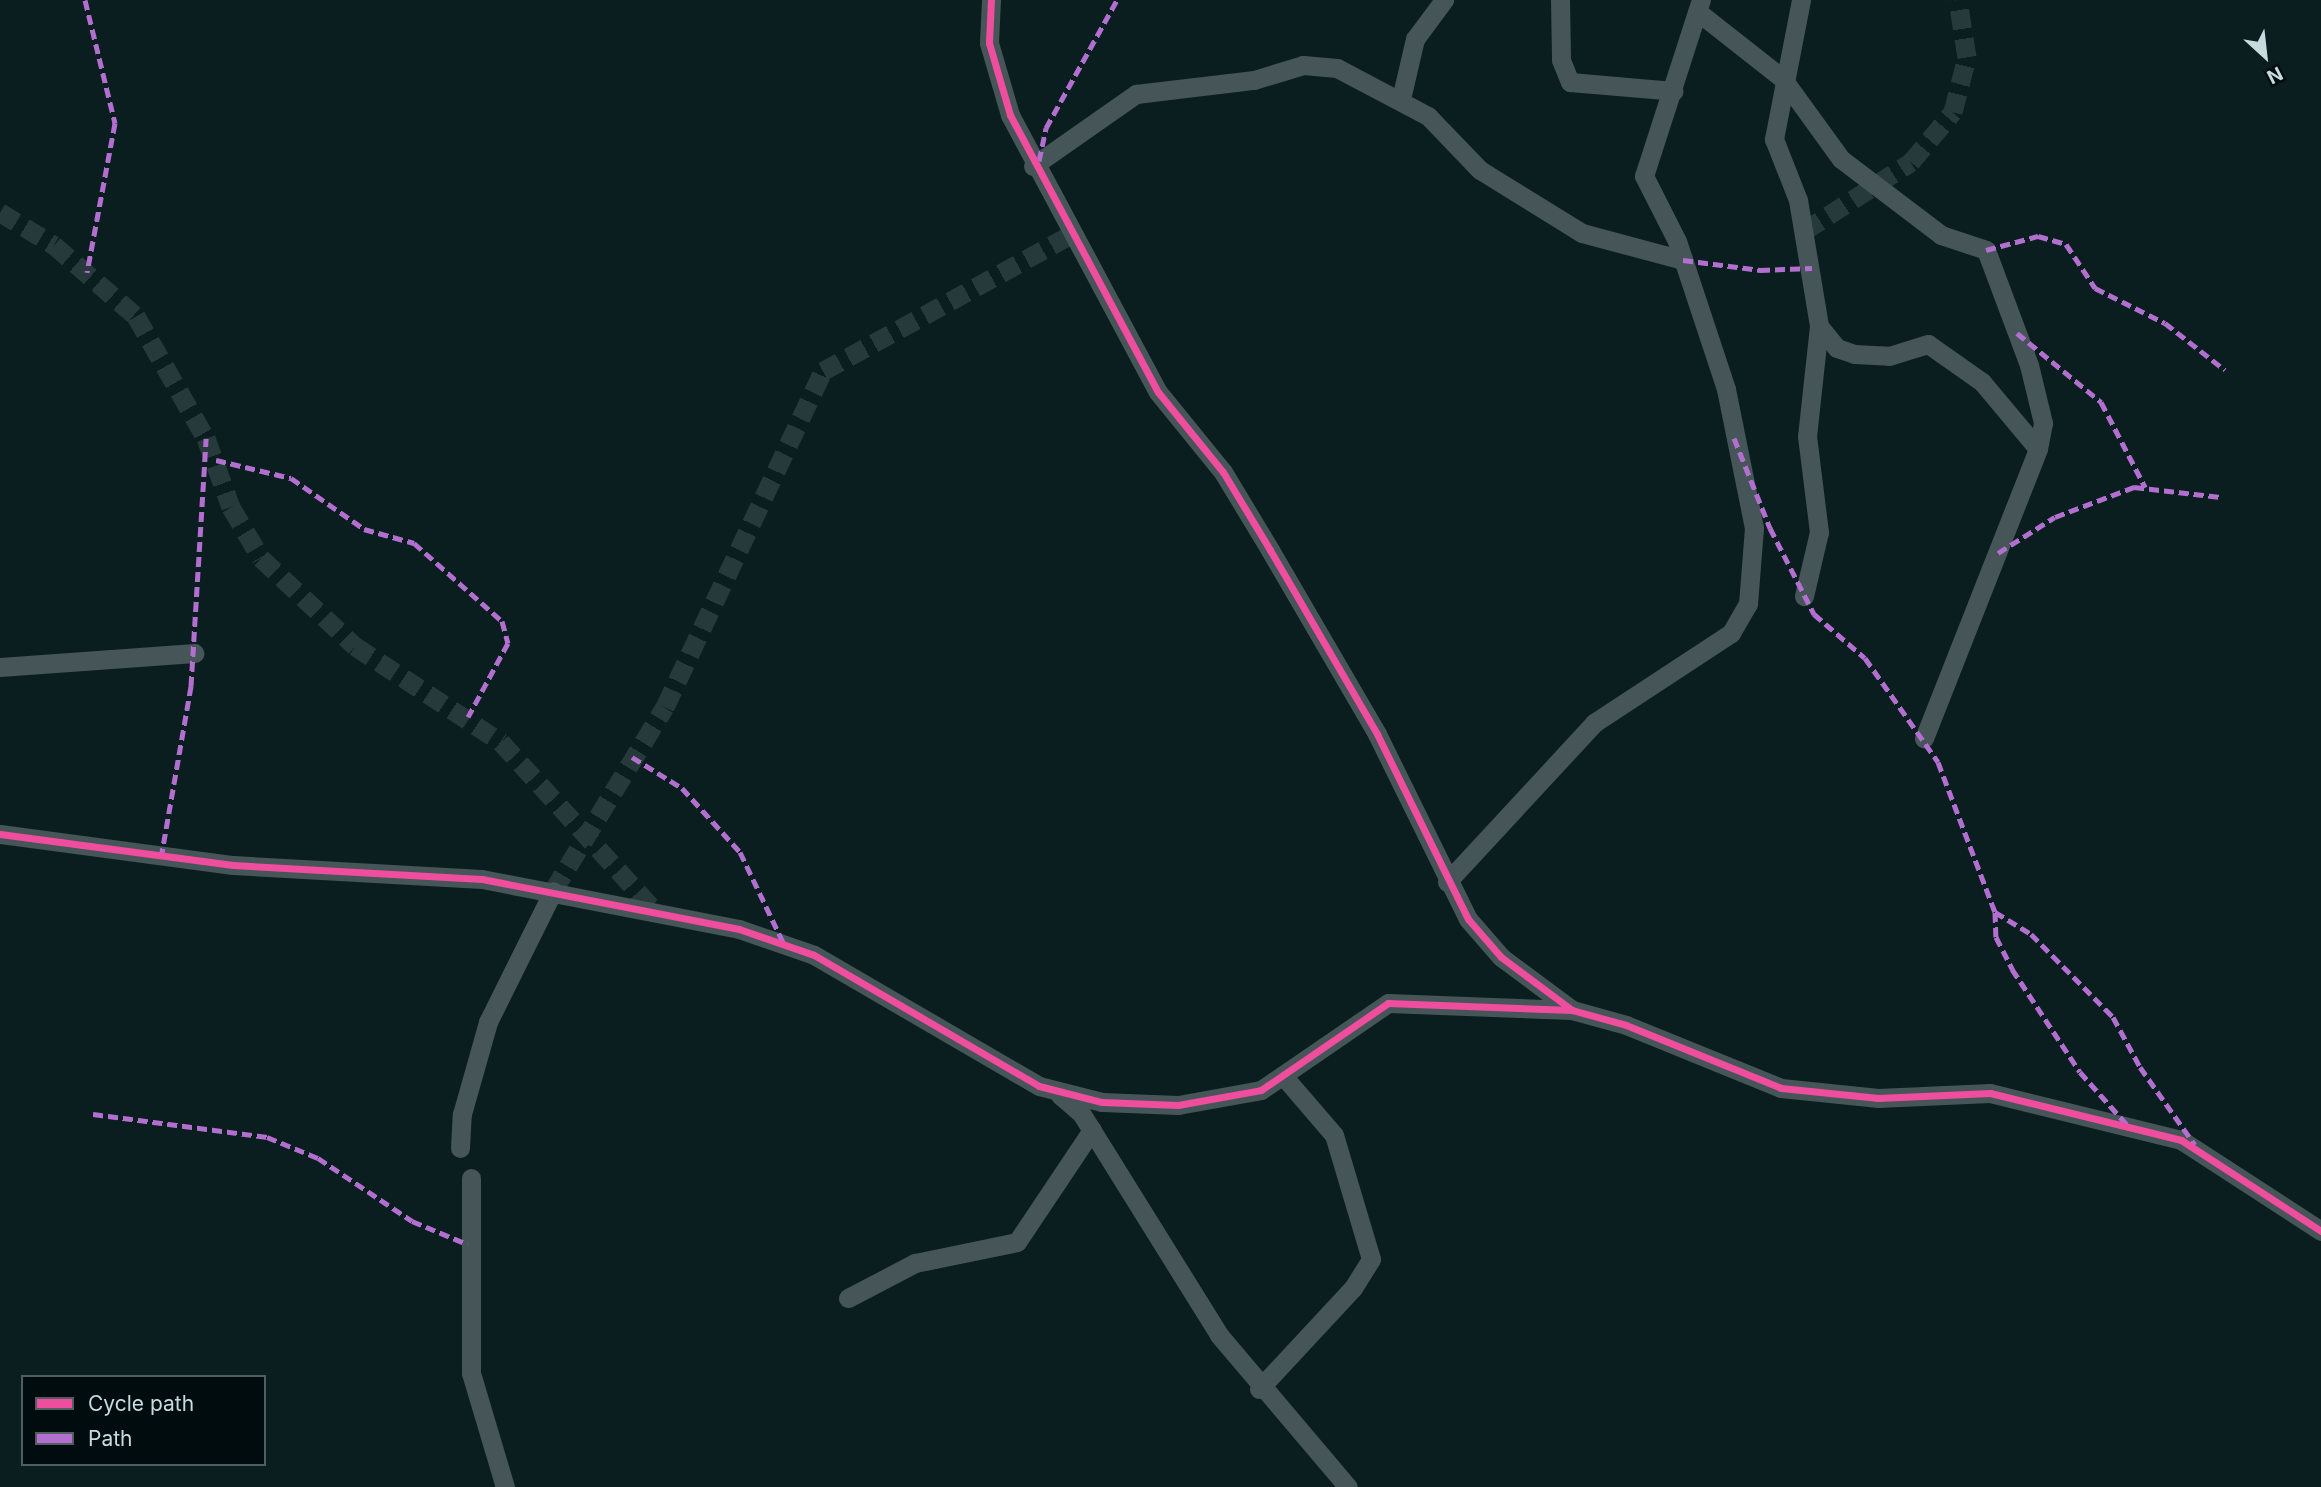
<!DOCTYPE html>
<style>
body{margin:0}
#map{position:relative;width:2321px;height:1487px;overflow:hidden;background:#0a1e20;font-family:Inter,sans-serif}
div>[style]{position:absolute}
.minor-tunnel>*{height:19px;margin-top:-9.5px;transform-origin:0;background:repeating-linear-gradient(90deg,#263a3c 0 19px,transparent 0 29px)}
.minor>*{height:19px;margin:-9.5px;padding:0 9.5px;transform-origin:9.5px;border-radius:9.5px;background:#465557}
.quiet>*{height:5px;margin-top:-2.5px;transform-origin:0;background:repeating-linear-gradient(90deg,#b36fd0 0 10px,transparent 0 15px)}
.cycleway>*{height:7px;margin:-3.5px;padding:0 3.5px;transform-origin:3.5px;border-radius:3.5px;background:#ef4d9e}
span{translate:-50% -50%;white-space:nowrap;text-align:center;line-height:1.15;-webkit-text-stroke:5px #010c0e;paint-order:stroke}
.legend{position:absolute;left:21px;top:1375px;width:245px;height:91px;box-sizing:border-box;background:#010c0e;border:2px solid #505e61;margin:0;padding:9px 12px;list-style:none;font-size:21px;color:#c7dadd}
.legend li{display:flex;align-items:center;gap:14px;height:35px}
.legend b{width:35px;border:2px solid #505e61}
.north{position:absolute;left:2230px;top:21px;width:70px;height:70px;-webkit-text-stroke:5px #010c0e;paint-order:stroke;rotate:153deg;font-size:19px;font-weight:700;line-height:28px;text-align:center;color:#c7dadd}
.north::after{content:'';display:block;margin:auto;width:24px;height:32px;background:#c7dadd;clip-path:polygon(50% 0,100% 100%,50% 72%,0 100%)}
</style>
<div id="map">
<div class="minor-tunnel">
<div style="left:0;top:212px;width:63px;rotate:31.4deg"></div>
<div style="left:54px;top:245px;width:108px;rotate:40.9deg"></div>
<div style="left:136px;top:316px;width:141px;rotate:60.2deg"></div>
<div style="left:206px;top:438px;width:73px;rotate:70.1deg"></div>
<div style="left:231px;top:507px;width:59px;rotate:59.5deg"></div>
<div style="left:261px;top:558px;width:129px;rotate:43.1deg"></div>
<div style="left:355px;top:646px;width:175px;rotate:33.3deg"></div>
<div style="left:501px;top:742px;width:231px;rotate:47.6deg"></div>
<div style="left:1804px;top:231px;width:127px;rotate:-32.8deg"></div>
<div style="left:1911px;top:162px;width:65px;rotate:-50deg"></div>
<div style="left:1953px;top:112px;width:57px;rotate:-75.7deg"></div>
<div style="left:1967px;top:57px;width:58px;rotate:-99deg"></div>
<div style="left:553px;top:891px;width:215px;rotate:-58.7deg"></div>
<div style="left:665px;top:707px;width:371px;rotate:-64.8deg"></div>
<div style="left:823px;top:371px;width:284px;rotate:-28.8deg"></div>
</div>
<div class="minor">
<div style="left:991px;top:0;width:43px;rotate:92.7deg"></div>
<div style="left:989px;top:43px;width:75px;rotate:73.7deg"></div>
<div style="left:1010px;top:115px;width:314px;rotate:61.9deg"></div>
<div style="left:1158px;top:392px;width:103px;rotate:50.9deg"></div>
<div style="left:1223px;top:472px;width:91px;rotate:58.9deg"></div>
<div style="left:1270px;top:550px;width:213px;rotate:59.8deg"></div>
<div style="left:1377px;top:734px;width:206px;rotate:63.8deg"></div>
<div style="left:1468px;top:919px;width:50px;rotate:49deg"></div>
<div style="left:1501px;top:957px;width:89px;rotate:36.7deg"></div>
<div style="left:1560px;top:0;width:60px;rotate:89deg"></div>
<div style="left:1561px;top:60px;width:24px;rotate:68deg"></div>
<div style="left:1570px;top:82px;width:104px;rotate:4.9deg"></div>
<div style="left:1801px;top:0;width:142px;rotate:101deg"></div>
<div style="left:1774px;top:139px;width:66px;rotate:68.5deg"></div>
<div style="left:1798px;top:200px;width:128px;rotate:80.5deg"></div>
<div style="left:1819px;top:326px;width:111px;rotate:96.2deg"></div>
<div style="left:1807px;top:436px;width:97px;rotate:82.9deg"></div>
<div style="left:1819px;top:532px;width:66px;rotate:103.2deg"></div>
<div style="left:1698px;top:12px;width:108px;rotate:38.2deg"></div>
<div style="left:1783px;top:79px;width:99px;rotate:54.1deg"></div>
<div style="left:1841px;top:159px;width:126px;rotate:37.2deg"></div>
<div style="left:1941px;top:235px;width:47px;rotate:18.4deg"></div>
<div style="left:1986px;top:250px;width:123px;rotate:69.5deg"></div>
<div style="left:2029px;top:365px;width:60px;rotate:76.4deg"></div>
<div style="left:2043px;top:423px;width:26px;rotate:101deg"></div>
<div style="left:2038px;top:449px;width:311px;rotate:111.5deg"></div>
<div style="left:1401px;top:99px;width:62px;rotate:-76.9deg"></div>
<div style="left:1415px;top:39px;width:49px;rotate:-53.4deg"></div>
<div style="left:1033px;top:166px;width:126px;rotate:-35deg"></div>
<div style="left:1136px;top:94px;width:119px;rotate:-6.8deg"></div>
<div style="left:1254px;top:80px;width:51px;rotate:-17deg"></div>
<div style="left:1303px;top:65px;width:34px;rotate:5deg"></div>
<div style="left:1337px;top:68px;width:103px;rotate:27.8deg"></div>
<div style="left:1428px;top:116px;width:75px;rotate:46.1deg"></div>
<div style="left:1480px;top:170px;width:120px;rotate:31.7deg"></div>
<div style="left:1582px;top:233px;width:105px;rotate:15deg"></div>
<div style="left:1819px;top:326px;width:28px;rotate:51deg"></div>
<div style="left:1837px;top:348px;width:18px;rotate:19deg"></div>
<div style="left:1854px;top:354px;width:35px;rotate:3deg"></div>
<div style="left:1889px;top:356px;width:41px;rotate:-17.1deg"></div>
<div style="left:1928px;top:344px;width:66px;rotate:35.1deg"></div>
<div style="left:1982px;top:382px;width:87px;rotate:50.1deg"></div>
<div style="left:0;top:667px;width:195px;rotate:-4.1deg"></div>
<div style="left:0;top:834px;width:235px;rotate:7.6deg"></div>
<div style="left:233px;top:865px;width:249px;rotate:3.2deg"></div>
<div style="left:482px;top:879px;width:262px;rotate:11deg"></div>
<div style="left:739px;top:929px;width:79px;rotate:19.1deg"></div>
<div style="left:814px;top:955px;width:260px;rotate:30.2deg"></div>
<div style="left:1039px;top:1086px;width:65px;rotate:14.3deg"></div>
<div style="left:1102px;top:1102px;width:76px;rotate:2.3deg"></div>
<div style="left:1178px;top:1105px;width:84px;rotate:-10.2deg"></div>
<div style="left:1261px;top:1090px;width:154px;rotate:-34.4deg"></div>
<div style="left:1388px;top:1003px;width:184px;rotate:2.2deg"></div>
<div style="left:1572px;top:1010px;width:56px;rotate:15.5deg"></div>
<div style="left:1626px;top:1025px;width:167px;rotate:22.1deg"></div>
<div style="left:1781px;top:1088px;width:98px;rotate:5.9deg"></div>
<div style="left:1878px;top:1098px;width:112px;rotate:-2.6deg"></div>
<div style="left:1990px;top:1093px;width:197px;rotate:13.8deg"></div>
<div style="left:2181px;top:1140px;width:167px;rotate:33deg"></div>
<div style="left:1447px;top:882px;width:217px;rotate:-47.2deg"></div>
<div style="left:1594px;top:723px;width:164px;rotate:-33.3deg"></div>
<div style="left:1731px;top:633px;width:34px;rotate:-60deg"></div>
<div style="left:1748px;top:604px;width:76px;rotate:-85.5deg"></div>
<div style="left:1754px;top:528px;width:142px;rotate:-101.4deg"></div>
<div style="left:1726px;top:389px;width:156px;rotate:-108.3deg"></div>
<div style="left:1677px;top:241px;width:73px;rotate:-116.9deg"></div>
<div style="left:1644px;top:176px;width:185px;rotate:-72.1deg"></div>
<div style="left:1060px;top:1095px;width:28px;rotate:41deg"></div>
<div style="left:1081px;top:1113px;width:261px;rotate:58.1deg"></div>
<div style="left:1219px;top:1335px;width:199px;rotate:49.7deg"></div>
<div style="left:460px;top:1148px;width:34px;rotate:-87deg"></div>
<div style="left:462px;top:1114px;width:96px;rotate:-74.2deg"></div>
<div style="left:488px;top:1022px;width:146px;rotate:-63.6deg"></div>
<div style="left:471px;top:1178px;width:195px;rotate:90deg"></div>
<div style="left:471px;top:1373px;width:119px;rotate:73.4deg"></div>
<div style="left:848px;top:1298px;width:76px;rotate:-27.6deg"></div>
<div style="left:915px;top:1263px;width:104px;rotate:-11.6deg"></div>
<div style="left:1017px;top:1242px;width:135px;rotate:-56.2deg"></div>
<div style="left:1259px;top:1389px;width:138px;rotate:-47.1deg"></div>
<div style="left:1353px;top:1288px;width:34px;rotate:-58deg"></div>
<div style="left:1371px;top:1259px;width:129px;rotate:-106.6deg"></div>
<div style="left:1334px;top:1135px;width:75px;rotate:-130.7deg"></div>
</div>
<div class="quiet">
<div style="left:85px;top:0;width:127px;rotate:76.3deg"></div>
<div style="left:115px;top:123px;width:152px;rotate:100.6deg"></div>
<div style="left:1039px;top:161px;width:34px;rotate:-78deg"></div>
<div style="left:1046px;top:128px;width:146px;rotate:-61deg"></div>
<div style="left:1986px;top:250px;width:54px;rotate:-15.1deg"></div>
<div style="left:2038px;top:236px;width:29px;rotate:16deg"></div>
<div style="left:2066px;top:244px;width:53px;rotate:56.6deg"></div>
<div style="left:2095px;top:288px;width:78px;rotate:26.6deg"></div>
<div style="left:2165px;top:323px;width:76px;rotate:38.1deg"></div>
<div style="left:1683px;top:260px;width:78px;rotate:7.4deg"></div>
<div style="left:1760px;top:270px;width:52px;rotate:-2.2deg"></div>
<div style="left:2017px;top:333px;width:109px;rotate:39.4deg"></div>
<div style="left:2101px;top:402px;width:96px;rotate:62.6deg"></div>
<div style="left:1734px;top:438px;width:97px;rotate:68.2deg"></div>
<div style="left:1770px;top:528px;width:97px;rotate:62.9deg"></div>
<div style="left:1814px;top:614px;width:67px;rotate:40.8deg"></div>
<div style="left:1865px;top:658px;width:127px;rotate:54.9deg"></div>
<div style="left:1938px;top:762px;width:160px;rotate:69.2deg"></div>
<div style="left:1995px;top:912px;width:42px;rotate:31.4deg"></div>
<div style="left:2031px;top:934px;width:117px;rotate:45.3deg"></div>
<div style="left:2113px;top:1017px;width:57px;rotate:61.6deg"></div>
<div style="left:2140px;top:1067px;width:95px;rotate:54.8deg"></div>
<div style="left:216px;top:460px;width:77px;rotate:13.5deg"></div>
<div style="left:291px;top:478px;width:89px;rotate:34.9deg"></div>
<div style="left:364px;top:529px;width:52px;rotate:15.6deg"></div>
<div style="left:414px;top:543px;width:118px;rotate:41.6deg"></div>
<div style="left:502px;top:621px;width:23px;rotate:75deg"></div>
<div style="left:508px;top:643px;width:84px;rotate:118.4deg"></div>
<div style="left:1998px;top:553px;width:67px;rotate:-32.3deg"></div>
<div style="left:2055px;top:517px;width:85px;rotate:-20.8deg"></div>
<div style="left:2134px;top:487px;width:87px;rotate:6.6deg"></div>
<div style="left:632px;top:757px;width:59px;rotate:31.8deg"></div>
<div style="left:682px;top:788px;width:86px;rotate:47.8deg"></div>
<div style="left:740px;top:852px;width:100px;rotate:64.5deg"></div>
<div style="left:161px;top:858px;width:175px;rotate:-80.1deg"></div>
<div style="left:191px;top:686px;width:248px;rotate:-86.5deg"></div>
<div style="left:1995px;top:912px;width:25px;rotate:88deg"></div>
<div style="left:1996px;top:937px;width:36px;rotate:63deg"></div>
<div style="left:2012px;top:969px;width:123px;rotate:56.6deg"></div>
<div style="left:2080px;top:1072px;width:74px;rotate:48.3deg"></div>
<div style="left:93px;top:1114px;width:176px;rotate:7.5deg"></div>
<div style="left:267px;top:1137px;width:55px;rotate:22.4deg"></div>
<div style="left:318px;top:1158px;width:113px;rotate:33.8deg"></div>
<div style="left:412px;top:1221px;width:60px;rotate:22.7deg"></div>
</div>
<div class="cycleway">
<div style="left:991px;top:0;width:43px;rotate:92.7deg"></div>
<div style="left:989px;top:43px;width:75px;rotate:73.7deg"></div>
<div style="left:1010px;top:115px;width:314px;rotate:61.9deg"></div>
<div style="left:1158px;top:392px;width:103px;rotate:50.9deg"></div>
<div style="left:1223px;top:472px;width:91px;rotate:58.9deg"></div>
<div style="left:1270px;top:550px;width:213px;rotate:59.8deg"></div>
<div style="left:1377px;top:734px;width:206px;rotate:63.8deg"></div>
<div style="left:1468px;top:919px;width:50px;rotate:49deg"></div>
<div style="left:1501px;top:957px;width:89px;rotate:36.7deg"></div>
<div style="left:0;top:834px;width:235px;rotate:7.6deg"></div>
<div style="left:233px;top:865px;width:249px;rotate:3.2deg"></div>
<div style="left:482px;top:879px;width:262px;rotate:11deg"></div>
<div style="left:739px;top:929px;width:79px;rotate:19.1deg"></div>
<div style="left:814px;top:955px;width:260px;rotate:30.2deg"></div>
<div style="left:1039px;top:1086px;width:65px;rotate:14.3deg"></div>
<div style="left:1102px;top:1102px;width:76px;rotate:2.3deg"></div>
<div style="left:1178px;top:1105px;width:84px;rotate:-10.2deg"></div>
<div style="left:1261px;top:1090px;width:154px;rotate:-34.4deg"></div>
<div style="left:1388px;top:1003px;width:184px;rotate:2.2deg"></div>
<div style="left:1572px;top:1010px;width:56px;rotate:15.5deg"></div>
<div style="left:1626px;top:1025px;width:167px;rotate:22.1deg"></div>
<div style="left:1781px;top:1088px;width:98px;rotate:5.9deg"></div>
<div style="left:1878px;top:1098px;width:112px;rotate:-2.6deg"></div>
<div style="left:1990px;top:1093px;width:197px;rotate:13.8deg"></div>
<div style="left:2181px;top:1140px;width:167px;rotate:33deg"></div>
</div>
<ul class="legend">
<li><b style="height:9px;background:#ef4d9e"></b>Cycle path</li>
<li><b style="height:9px;background:#b36fd0"></b>Path</li>
</ul>
<div class="north">N</div>
</div>
